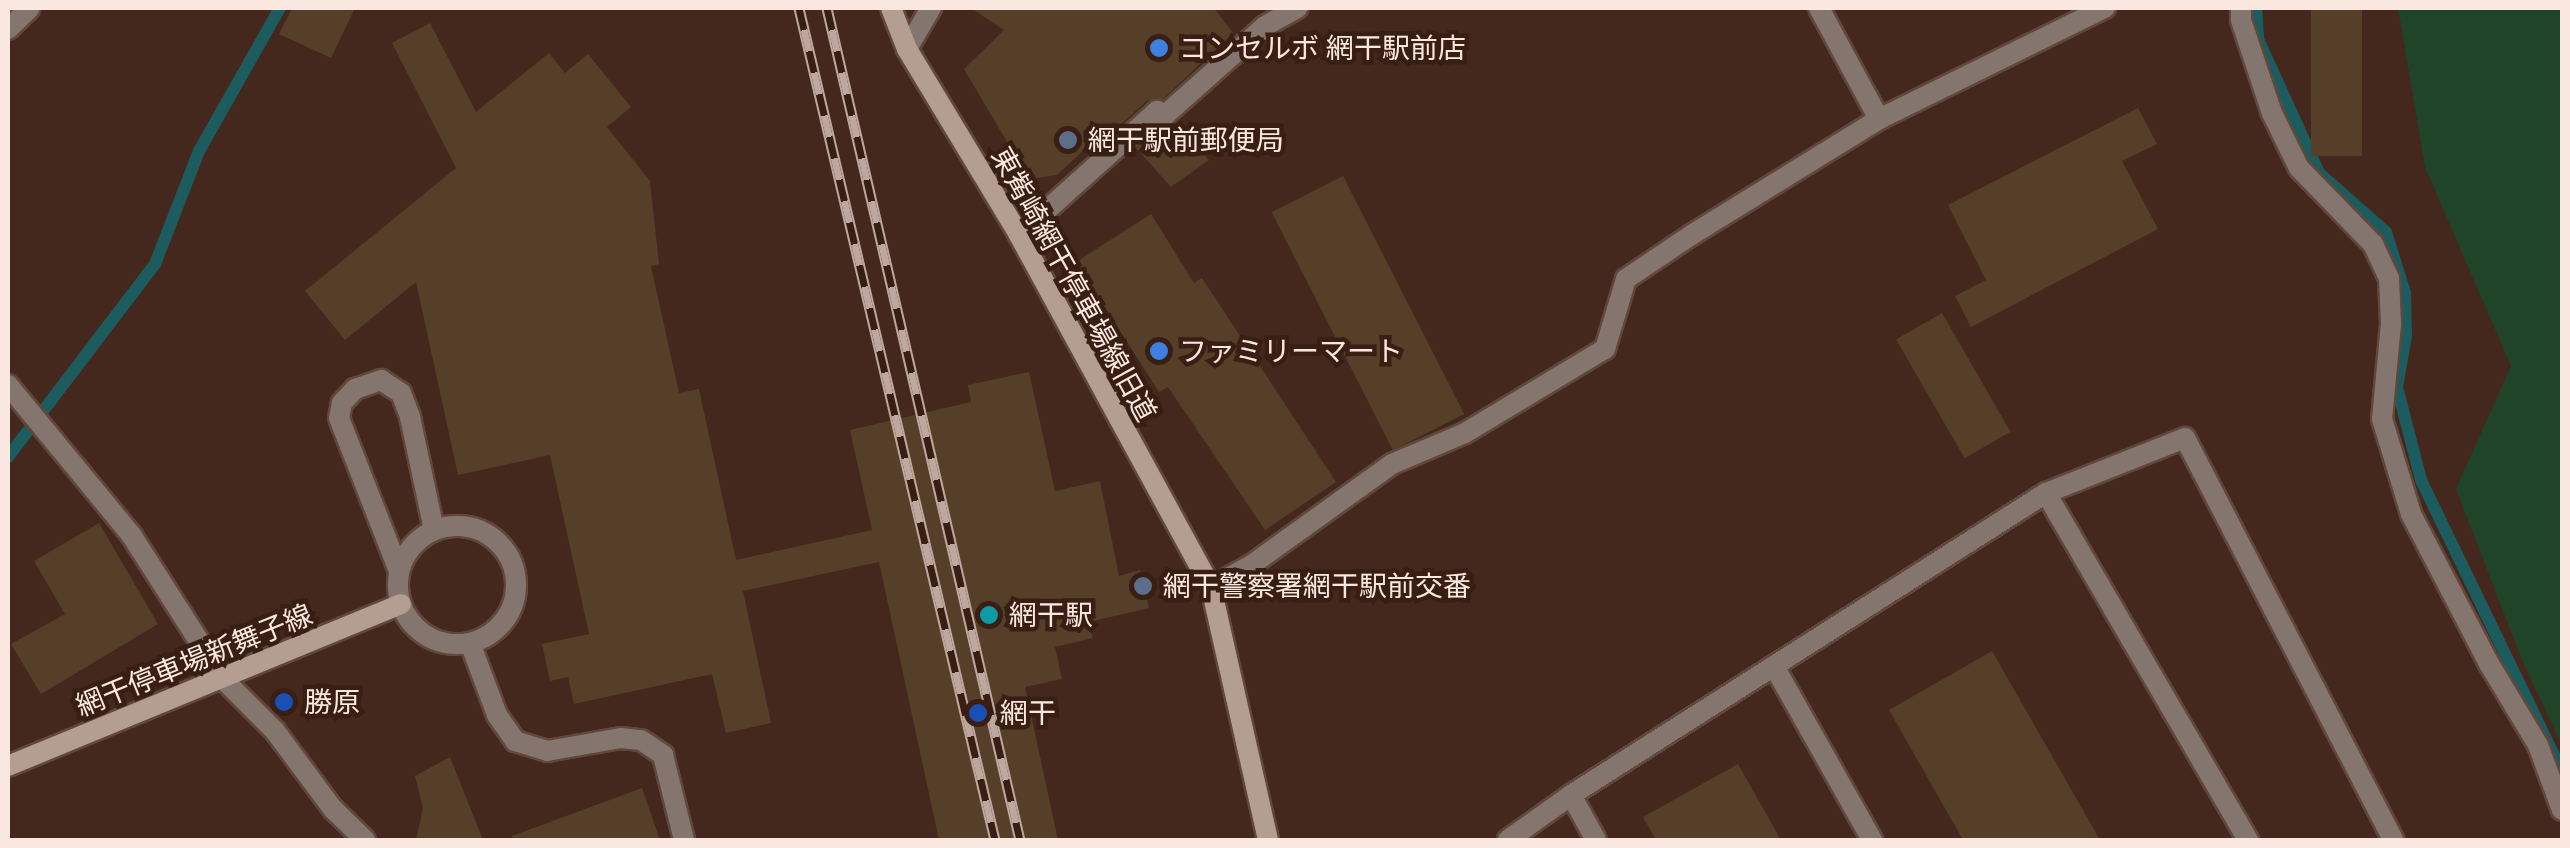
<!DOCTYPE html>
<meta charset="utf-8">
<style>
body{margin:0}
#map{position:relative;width:2570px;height:848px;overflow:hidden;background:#44281d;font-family:"Golos Text","Noto Sans JP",sans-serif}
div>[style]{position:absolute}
.green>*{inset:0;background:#204427}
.stream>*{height:12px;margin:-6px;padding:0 6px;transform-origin:6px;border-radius:6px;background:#1c5c5e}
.building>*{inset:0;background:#553f28;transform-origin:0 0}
.roads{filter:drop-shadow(2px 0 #61473c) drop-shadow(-2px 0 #61473c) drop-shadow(0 2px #61473c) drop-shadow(0 -2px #61473c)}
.lane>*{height:20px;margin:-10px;padding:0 10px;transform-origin:10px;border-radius:10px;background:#84766e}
.street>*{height:20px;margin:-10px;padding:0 10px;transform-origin:10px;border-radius:10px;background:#84766e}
.street>.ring{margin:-10px;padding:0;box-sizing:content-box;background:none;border:20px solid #84766e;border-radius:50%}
.secondary>*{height:20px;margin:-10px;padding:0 10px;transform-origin:10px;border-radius:10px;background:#b49e91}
.rail>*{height:11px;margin-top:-5.5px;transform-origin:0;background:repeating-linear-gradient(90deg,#391e13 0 22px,#bda79e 0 44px);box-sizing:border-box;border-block:2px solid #bda79e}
.dots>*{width:28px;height:28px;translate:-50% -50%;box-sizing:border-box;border:5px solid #391e13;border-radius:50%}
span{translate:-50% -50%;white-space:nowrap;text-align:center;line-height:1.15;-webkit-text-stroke:9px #391e13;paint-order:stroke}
.poi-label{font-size:28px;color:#fae7df}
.left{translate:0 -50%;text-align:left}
.street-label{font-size:28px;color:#fae7df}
.frame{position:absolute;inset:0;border:10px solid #fae7df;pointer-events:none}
</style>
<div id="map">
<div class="green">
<div style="clip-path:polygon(2398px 8px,2562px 8px,2562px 746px,2522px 660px,2456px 489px,2511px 366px,2425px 167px)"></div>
</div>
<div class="stream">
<div style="left:2256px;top:8px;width:31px;rotate:86deg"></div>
<div style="left:2258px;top:39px;width:147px;rotate:65.5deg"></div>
<div style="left:2319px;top:173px;width:89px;rotate:41.4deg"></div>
<div style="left:2386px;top:232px;width:64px;rotate:72.7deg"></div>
<div style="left:2405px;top:293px;width:43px;rotate:88.7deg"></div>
<div style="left:2406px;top:336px;width:52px;rotate:100deg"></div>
<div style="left:2397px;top:387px;width:96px;rotate:75.5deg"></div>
<div style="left:2421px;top:480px;width:324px;rotate:64.2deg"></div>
<div style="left:8px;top:457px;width:243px;rotate:-52.7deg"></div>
<div style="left:155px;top:264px;width:121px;rotate:-68.7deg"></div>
<div style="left:199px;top:151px;width:164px;rotate:-60.5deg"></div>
</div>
<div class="building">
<div style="clip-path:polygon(292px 8px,355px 8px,331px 58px,279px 34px)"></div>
<div style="clip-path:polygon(971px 8px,1214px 8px,1233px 33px,1163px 99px,1148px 100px,1118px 127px,1114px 122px,1057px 175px,1029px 179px,964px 69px,1004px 30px)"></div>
<div style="left:2311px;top:8px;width:51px;height:148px"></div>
<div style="clip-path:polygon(430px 23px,476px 112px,549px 53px,565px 73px,588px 54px,631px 107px,607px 127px,650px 181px,659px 264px,651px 266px,679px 393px,699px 389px,736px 560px,872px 530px,850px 430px,971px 402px,968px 385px,1029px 372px,1055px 491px,1100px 481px,1119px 576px,1140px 570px,1149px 608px,1089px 622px,1093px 638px,1055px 647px,1062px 679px,1025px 687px,1058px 840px,939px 840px,879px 562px,743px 591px,771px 723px,726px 733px,712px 674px,574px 704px,568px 677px,550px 681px,542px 644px,589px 634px,550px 455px,458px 475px,416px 282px,345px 340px,305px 291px,456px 168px,392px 43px)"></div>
<div style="clip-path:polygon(2138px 108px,2157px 144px,2122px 161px,2158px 229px,1971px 327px,1955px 296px,1986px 280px,1948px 205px)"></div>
<div style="clip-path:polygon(1177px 123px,1209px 160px,1171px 187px,1136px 148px,1158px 128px)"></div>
<div style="left:1343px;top:176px;width:267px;height:80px;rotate:63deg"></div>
<div style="clip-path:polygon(1151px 214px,1194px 283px,1202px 278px,1336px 482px,1265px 530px,1168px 387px,1159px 392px,1076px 262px)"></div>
<div style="left:1942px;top:313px;width:137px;height:53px;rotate:60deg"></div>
<div style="clip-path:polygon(99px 523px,158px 624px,41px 694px,11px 644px,65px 614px,34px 561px)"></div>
<div style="clip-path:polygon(1992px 651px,2100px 840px,1963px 840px,1889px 710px)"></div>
<div style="clip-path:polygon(450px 757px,483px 840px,416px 840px,423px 808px,415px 776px)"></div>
<div style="clip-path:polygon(1738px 764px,1781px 840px,1656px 840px,1643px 817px)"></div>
<div style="clip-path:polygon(642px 788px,660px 840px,512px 840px,512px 836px)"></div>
</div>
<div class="roads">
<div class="lane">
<div style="left:1774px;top:666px;width:200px;rotate:60.6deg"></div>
<div style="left:1571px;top:795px;width:51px;rotate:60.9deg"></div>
</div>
<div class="street">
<div style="left:1819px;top:8px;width:126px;rotate:61.6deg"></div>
<div style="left:2241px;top:8px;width:12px;rotate:90deg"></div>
<div style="left:2241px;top:20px;width:98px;rotate:71.6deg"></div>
<div style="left:2272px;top:113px;width:61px;rotate:63.9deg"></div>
<div style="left:2299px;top:168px;width:106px;rotate:45.8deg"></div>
<div style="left:2373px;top:244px;width:38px;rotate:65deg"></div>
<div style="left:2389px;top:278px;width:46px;rotate:87.5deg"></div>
<div style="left:2391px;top:324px;width:95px;rotate:95.4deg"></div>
<div style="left:2382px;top:419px;width:99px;rotate:73deg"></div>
<div style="left:2411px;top:514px;width:167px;rotate:62.5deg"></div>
<div style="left:2488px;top:662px;width:97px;rotate:58.9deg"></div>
<div style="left:2538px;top:745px;width:69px;rotate:69.7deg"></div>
<div style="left:8px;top:29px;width:30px;rotate:-44deg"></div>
<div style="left:907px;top:49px;width:48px;rotate:-59.7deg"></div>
<div style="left:1019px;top:235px;width:186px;rotate:-41.9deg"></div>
<div style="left:1157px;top:111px;width:9px;rotate:36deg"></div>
<div style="left:1164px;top:116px;width:135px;rotate:-41.7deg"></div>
<div style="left:1265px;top:26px;width:37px;rotate:-29deg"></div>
<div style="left:8px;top:385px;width:195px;rotate:50.6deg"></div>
<div style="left:132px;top:536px;width:169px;rotate:57.5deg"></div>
<div style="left:223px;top:679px;width:74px;rotate:45deg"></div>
<div style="left:275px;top:731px;width:97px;rotate:53.4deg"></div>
<div style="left:333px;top:809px;width:45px;rotate:44.1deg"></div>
<div style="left:2046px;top:493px;width:402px;rotate:59.8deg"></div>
<div class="ring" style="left:398px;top:526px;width:98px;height:98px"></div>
<div style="left:399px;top:571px;width:164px;rotate:-111.4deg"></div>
<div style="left:339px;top:418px;width:15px;rotate:-79deg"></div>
<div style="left:342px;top:403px;width:19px;rotate:-47deg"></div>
<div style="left:355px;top:389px;width:28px;rotate:-19deg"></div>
<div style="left:381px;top:380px;width:24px;rotate:33deg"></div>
<div style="left:401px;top:393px;width:26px;rotate:69deg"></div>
<div style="left:410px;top:417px;width:116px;rotate:78deg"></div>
<div style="left:1211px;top:587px;width:44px;rotate:-28.3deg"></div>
<div style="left:1250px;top:566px;width:175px;rotate:-35.7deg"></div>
<div style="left:1392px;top:464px;width:79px;rotate:-23deg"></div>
<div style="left:1465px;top:433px;width:163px;rotate:-31deg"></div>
<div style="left:1605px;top:349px;width:73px;rotate:-73.3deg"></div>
<div style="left:1626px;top:279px;width:81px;rotate:-33.9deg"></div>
<div style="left:1693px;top:234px;width:219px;rotate:-31.7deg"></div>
<div style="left:1879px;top:119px;width:252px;rotate:-26.2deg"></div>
<div style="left:470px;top:643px;width:77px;rotate:69.4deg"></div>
<div style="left:497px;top:715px;width:32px;rotate:55deg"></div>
<div style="left:515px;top:741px;width:34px;rotate:17deg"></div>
<div style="left:547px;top:751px;width:75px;rotate:-10deg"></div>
<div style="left:621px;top:738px;width:20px;rotate:6deg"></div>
<div style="left:641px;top:740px;width:27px;rotate:34deg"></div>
<div style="left:663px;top:755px;width:88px;rotate:76.1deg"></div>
<div style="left:1508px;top:840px;width:77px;rotate:-35.5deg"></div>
<div style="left:1571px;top:795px;width:563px;rotate:-32.45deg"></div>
<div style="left:2046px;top:493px;width:149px;rotate:-21.6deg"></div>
<div style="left:2185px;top:438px;width:453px;rotate:62.6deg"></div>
</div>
<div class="secondary">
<div style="left:891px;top:8px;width:44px;rotate:68.7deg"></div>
<div style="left:907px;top:49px;width:217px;rotate:58.9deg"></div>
<div style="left:1019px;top:235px;width:401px;rotate:61.4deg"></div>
<div style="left:1211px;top:587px;width:259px;rotate:77.3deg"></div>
<div style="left:8px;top:766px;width:425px;rotate:-22.4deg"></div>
</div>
</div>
<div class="rail">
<div style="left:799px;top:8px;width:855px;rotate:76.74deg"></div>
<div style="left:827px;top:8px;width:854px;rotate:76.94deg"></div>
</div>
<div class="dots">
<div style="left:1159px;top:48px;background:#3f7fe0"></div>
<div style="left:1068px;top:140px;background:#5c6f8a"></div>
<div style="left:1159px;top:351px;background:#3f7fe0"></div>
<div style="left:1143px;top:586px;background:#5c6f8a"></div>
<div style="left:989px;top:615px;background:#0f9aa8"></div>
<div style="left:284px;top:702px;background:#1a4fb4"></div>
<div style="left:978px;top:713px;background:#1a4fb4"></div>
</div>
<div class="poi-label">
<span class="left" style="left:1179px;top:48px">コンセルボ 網干駅前店</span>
<span class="left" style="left:1088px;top:140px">網干駅前郵便局</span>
<span class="left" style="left:1179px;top:351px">ファミリーマート</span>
<span class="left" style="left:1163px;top:586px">網干警察署網干駅前交番</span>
<span class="left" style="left:1009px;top:615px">網干駅</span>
<span class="left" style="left:304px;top:702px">勝原</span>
<span class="left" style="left:1000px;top:713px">網干</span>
</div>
<div class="street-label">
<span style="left:1074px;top:284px;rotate:61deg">東觜崎網干停車場線旧道</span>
<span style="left:194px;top:660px;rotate:-22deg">網干停車場新舞子線</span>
</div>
<div class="frame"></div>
</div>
